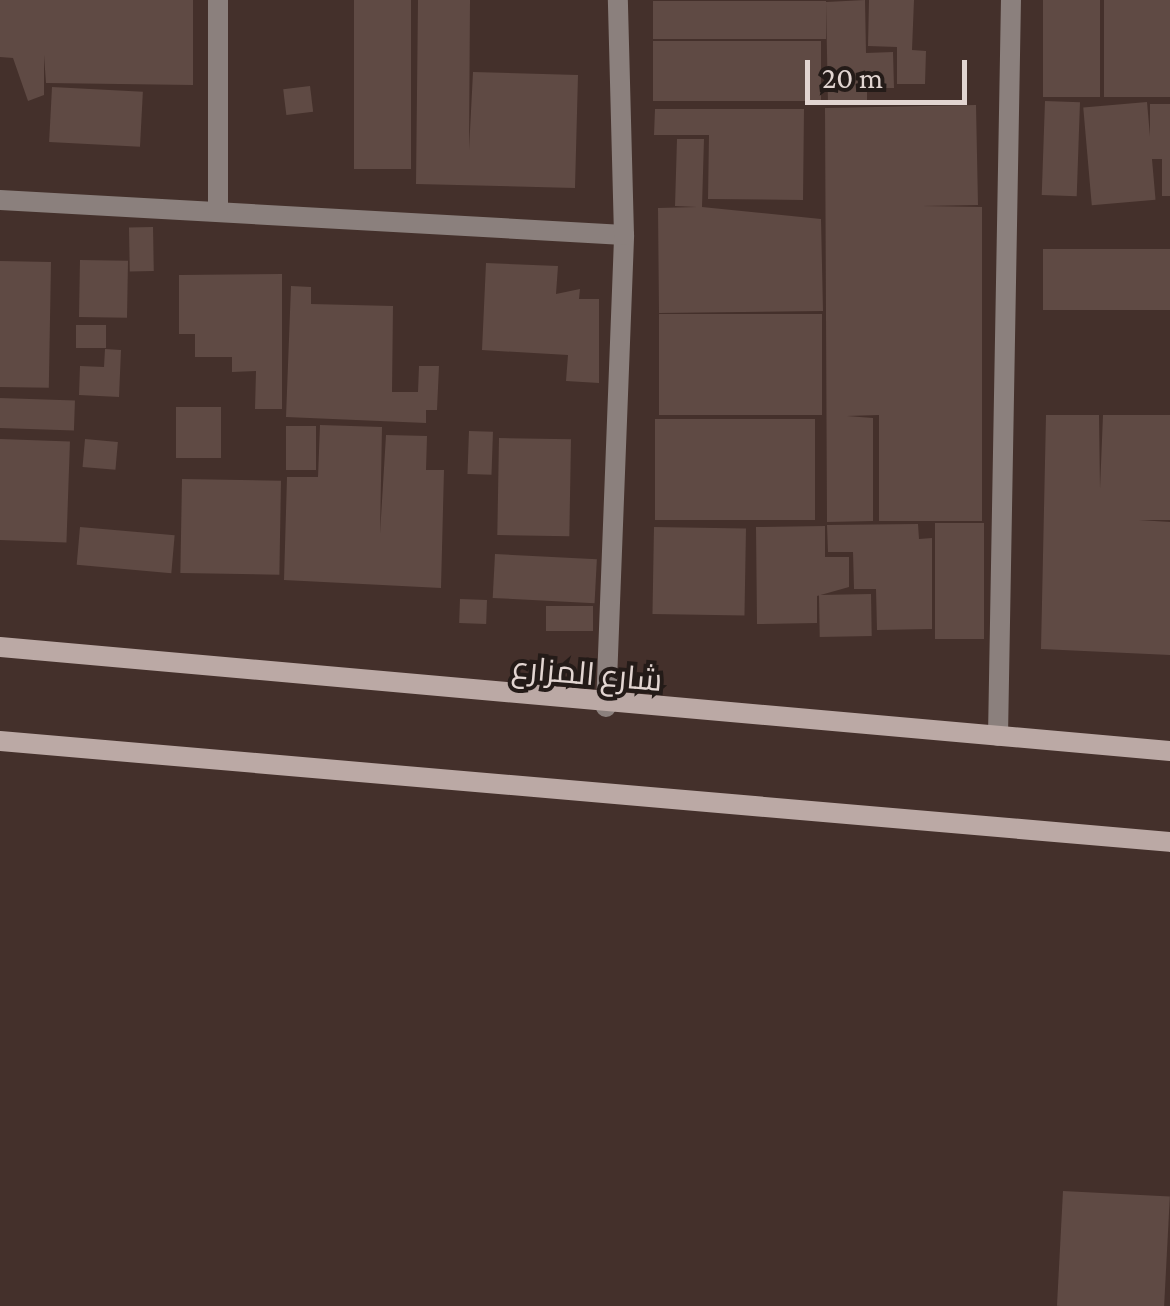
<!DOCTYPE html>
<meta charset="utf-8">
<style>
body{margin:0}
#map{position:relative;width:1170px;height:1306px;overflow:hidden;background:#44302b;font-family:"Crimson Pro",Cairo,serif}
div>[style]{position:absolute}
.building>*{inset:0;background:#5f4a44;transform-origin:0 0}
.street>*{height:20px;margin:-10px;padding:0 10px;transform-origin:10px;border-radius:10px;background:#8b807d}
.secondary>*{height:20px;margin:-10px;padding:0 10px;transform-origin:10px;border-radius:10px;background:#bba9a5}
span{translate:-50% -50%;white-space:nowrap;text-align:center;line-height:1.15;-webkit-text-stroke:8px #241b18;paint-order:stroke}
.street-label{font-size:32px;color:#e2d5d1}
.scale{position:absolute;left:805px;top:60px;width:162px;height:45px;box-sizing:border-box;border:5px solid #e2d5d1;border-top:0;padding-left:12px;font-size:30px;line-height:35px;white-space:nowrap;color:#e2d5d1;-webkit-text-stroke:8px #241b18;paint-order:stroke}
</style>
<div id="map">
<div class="building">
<div style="clip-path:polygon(0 0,193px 0,193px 85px,46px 83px,44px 55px,44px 95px,28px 101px,13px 58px,0 57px)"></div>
<div style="left:354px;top:0;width:57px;height:169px"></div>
<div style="clip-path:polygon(418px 0,470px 0,469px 150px,473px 72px,578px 75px,575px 188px,416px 184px)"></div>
<div style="clip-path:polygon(865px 0,866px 53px,893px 52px,894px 88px,867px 88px,867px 102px,828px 104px,826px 2px)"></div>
<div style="clip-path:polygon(869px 0,914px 0,912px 50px,926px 51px,925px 84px,897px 84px,897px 47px,868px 46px)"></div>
<div style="left:1043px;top:0;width:57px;height:97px"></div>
<div style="left:1104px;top:0;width:66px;height:97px"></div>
<div style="left:653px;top:1px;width:173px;height:38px"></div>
<div style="left:821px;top:41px;width:60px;height:168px;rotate:90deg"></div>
<div style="left:310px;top:86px;width:26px;height:27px;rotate:83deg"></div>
<div style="left:52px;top:87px;width:91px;height:55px;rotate:3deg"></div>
<div style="left:1045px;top:101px;width:35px;height:94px;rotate:2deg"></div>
<div style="left:1147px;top:102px;width:98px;height:64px;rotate:85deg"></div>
<div style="clip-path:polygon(1150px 104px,1170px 104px,1170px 196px,1162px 196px,1162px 159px,1150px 159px)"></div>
<div style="clip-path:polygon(976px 105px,978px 205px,922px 206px,982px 207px,982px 521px,879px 521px,879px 415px,847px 416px,873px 418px,873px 521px,827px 522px,825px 108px)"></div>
<div style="clip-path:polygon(655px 109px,804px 109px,803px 200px,708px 199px,709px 135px,654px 135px)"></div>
<div style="clip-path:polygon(677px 139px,704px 139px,702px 207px,821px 219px,823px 311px,659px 313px,658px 208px,697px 207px,675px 206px)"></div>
<div style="left:153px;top:227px;width:44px;height:24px;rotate:89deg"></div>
<div style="left:1170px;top:249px;width:61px;height:127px;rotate:90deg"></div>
<div style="left:80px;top:260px;width:48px;height:57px;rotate:1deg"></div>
<div style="left:0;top:261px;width:51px;height:126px;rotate:1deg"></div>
<div style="clip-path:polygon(486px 263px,558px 266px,556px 294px,580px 289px,579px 299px,599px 299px,599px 383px,566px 381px,568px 355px,482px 350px)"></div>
<div style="clip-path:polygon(282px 274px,282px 409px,255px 409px,256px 371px,232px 372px,232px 357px,195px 357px,195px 334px,179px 334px,179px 275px)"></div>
<div style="clip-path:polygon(291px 286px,311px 287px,311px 304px,393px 306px,392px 392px,418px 392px,419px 366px,439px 366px,437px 410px,426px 410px,426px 423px,286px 417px)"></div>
<div style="left:659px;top:314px;width:163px;height:101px"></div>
<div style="left:76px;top:325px;width:30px;height:23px"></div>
<div style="clip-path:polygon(105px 349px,121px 350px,119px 397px,79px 395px,80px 366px,104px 367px)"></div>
<div style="left:0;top:398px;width:75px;height:30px;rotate:2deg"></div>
<div style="left:176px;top:407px;width:45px;height:51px"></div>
<div style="clip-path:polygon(1046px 415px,1099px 415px,1100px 489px,1103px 415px,1170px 415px,1170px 520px,1139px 520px,1170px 522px,1170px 655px,1041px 649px)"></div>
<div style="left:815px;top:419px;width:101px;height:160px;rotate:90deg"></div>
<div style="clip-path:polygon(320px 425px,382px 427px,380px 534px,386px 435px,427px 436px,426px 470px,444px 470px,441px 588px,284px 580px,287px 477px,318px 477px)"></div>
<div style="left:286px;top:426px;width:30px;height:44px"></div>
<div style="left:469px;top:431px;width:24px;height:43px;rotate:2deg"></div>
<div style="left:499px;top:438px;width:72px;height:97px;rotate:1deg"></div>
<div style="left:0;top:439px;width:70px;height:101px;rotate:2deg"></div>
<div style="left:85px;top:439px;width:33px;height:28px;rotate:5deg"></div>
<div style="left:182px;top:479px;width:99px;height:94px;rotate:1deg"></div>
<div style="left:935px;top:523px;width:49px;height:116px"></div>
<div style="clip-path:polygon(918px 524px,919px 539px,932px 538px,932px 629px,877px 630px,876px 589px,854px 589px,853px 552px,828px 552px,827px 525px)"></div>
<div style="clip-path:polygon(825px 526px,825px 557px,849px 557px,849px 587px,817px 596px,817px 623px,757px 624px,756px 527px)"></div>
<div style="left:80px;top:527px;width:95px;height:38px;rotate:5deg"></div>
<div style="left:654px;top:527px;width:92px;height:87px;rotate:1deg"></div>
<div style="left:495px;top:554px;width:102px;height:44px;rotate:3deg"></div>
<div style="left:871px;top:594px;width:42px;height:52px;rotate:89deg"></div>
<div style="left:460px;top:599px;width:27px;height:24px;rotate:2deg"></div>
<div style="left:546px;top:606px;width:47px;height:25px"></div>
<div style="left:1063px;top:1191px;width:107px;height:115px;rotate:3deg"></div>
</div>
<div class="street">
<div style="left:0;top:200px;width:625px;rotate:3.21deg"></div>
<div style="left:218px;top:212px;width:212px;rotate:-90deg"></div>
<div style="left:606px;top:707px;width:472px;rotate:-87.8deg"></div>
<div style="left:624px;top:235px;width:235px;rotate:-91.5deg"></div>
<div style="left:998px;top:736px;width:736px;rotate:-88.99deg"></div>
</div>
<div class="secondary">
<div style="left:0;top:647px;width:1175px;rotate:5.08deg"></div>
<div style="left:0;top:741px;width:1174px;rotate:4.93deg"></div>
</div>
<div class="street-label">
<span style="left:587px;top:674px;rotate:5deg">شارع المزارع</span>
</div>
<div class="scale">20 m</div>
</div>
